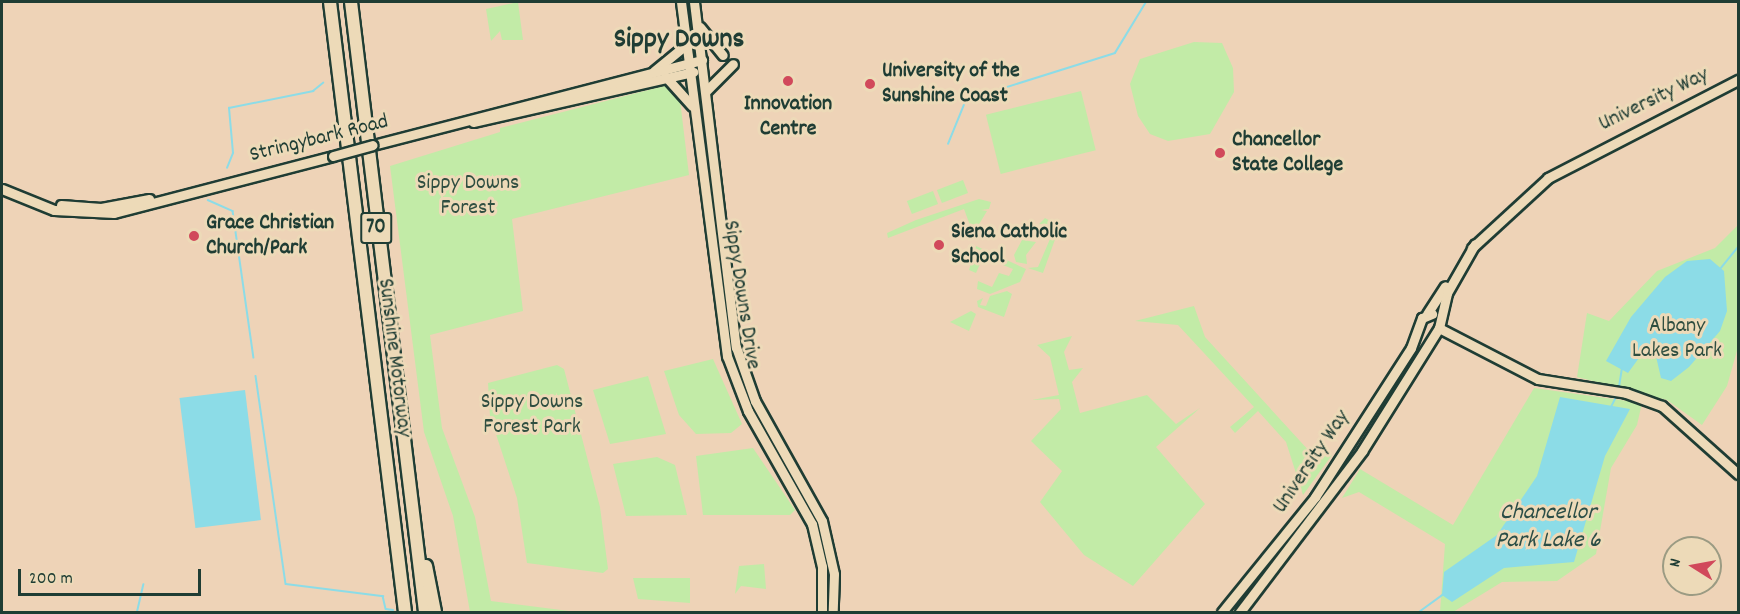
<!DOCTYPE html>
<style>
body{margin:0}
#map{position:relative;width:1740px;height:614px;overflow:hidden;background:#eed3b7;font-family:Dekko,sans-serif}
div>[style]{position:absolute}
.green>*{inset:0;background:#c2eba7;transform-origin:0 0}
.water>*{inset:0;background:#8cdce7;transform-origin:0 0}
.stream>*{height:1.5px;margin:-0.75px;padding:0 0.75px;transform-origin:0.75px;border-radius:0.75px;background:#8cdce7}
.roads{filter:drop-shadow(2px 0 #1f3d34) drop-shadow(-2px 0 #1f3d34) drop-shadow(0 2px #1f3d34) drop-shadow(0 -2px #1f3d34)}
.secondary>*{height:9px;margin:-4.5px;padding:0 4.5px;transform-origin:4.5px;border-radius:4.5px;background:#eddab8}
.highway>*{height:12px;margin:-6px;padding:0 6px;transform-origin:6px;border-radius:6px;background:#eddab8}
.bridges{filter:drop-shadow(2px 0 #1f3d34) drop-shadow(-2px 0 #1f3d34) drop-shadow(0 2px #1f3d34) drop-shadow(0 -2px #1f3d34)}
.secondary-bridge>*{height:9px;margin:-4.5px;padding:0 4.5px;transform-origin:4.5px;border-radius:4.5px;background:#eddab8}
.dots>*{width:16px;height:16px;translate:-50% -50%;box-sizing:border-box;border:3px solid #eddab8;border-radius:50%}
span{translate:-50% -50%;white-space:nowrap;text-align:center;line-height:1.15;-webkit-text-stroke:6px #eddab8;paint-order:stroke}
.shield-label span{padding:2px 4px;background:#eddab8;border:2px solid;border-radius:4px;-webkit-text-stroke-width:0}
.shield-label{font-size:21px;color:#1f3d34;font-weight:700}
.poi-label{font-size:22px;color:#1f3d34;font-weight:700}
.left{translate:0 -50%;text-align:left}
.street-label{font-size:22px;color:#1f3d34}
.park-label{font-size:22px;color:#2f4e40}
.water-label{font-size:24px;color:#2a4d46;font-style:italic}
.district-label{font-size:28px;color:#1f3d34;font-weight:700}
.frame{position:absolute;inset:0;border:3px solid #1f3d34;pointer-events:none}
.north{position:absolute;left:1662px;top:536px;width:60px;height:60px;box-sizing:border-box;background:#eddab8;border:2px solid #9b9b83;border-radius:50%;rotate:281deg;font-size:16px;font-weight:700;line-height:24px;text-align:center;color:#1f3d34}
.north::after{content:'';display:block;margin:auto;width:21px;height:27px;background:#d1495b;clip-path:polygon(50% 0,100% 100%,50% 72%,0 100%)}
.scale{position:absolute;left:18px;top:569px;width:183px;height:27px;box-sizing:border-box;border:3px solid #1f3d34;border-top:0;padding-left:8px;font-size:18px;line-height:21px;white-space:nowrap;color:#1f3d34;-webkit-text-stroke:4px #eddab8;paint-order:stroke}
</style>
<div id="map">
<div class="green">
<div style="clip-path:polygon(518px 2px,523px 40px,502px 40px,500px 31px,491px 41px,486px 9px)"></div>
<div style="clip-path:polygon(1194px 42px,1222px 43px,1233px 68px,1234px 92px,1210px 134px,1168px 141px,1150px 134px,1138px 116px,1130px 84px,1140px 59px)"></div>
<div style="clip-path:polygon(668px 85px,680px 100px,689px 175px,512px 219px,523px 311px,430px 335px,442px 428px,475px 517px,491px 601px,577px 612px,470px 612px,453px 516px,424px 432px,390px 166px,500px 132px,500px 128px)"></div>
<div style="left:1081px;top:91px;width:61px;height:98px;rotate:76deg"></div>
<div style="left:963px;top:180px;width:14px;height:28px;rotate:69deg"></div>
<div style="left:933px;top:191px;width:14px;height:28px;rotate:69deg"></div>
<div style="clip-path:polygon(979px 199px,991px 202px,989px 209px,981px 210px,987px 211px,978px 226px,971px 228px,964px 209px,888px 238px,887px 233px,916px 220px)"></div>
<div style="clip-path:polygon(1045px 218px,1056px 224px,1058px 231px,1043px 273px,1028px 268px,1038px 267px,1056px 225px,1039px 224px)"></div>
<div style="clip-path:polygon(1738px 225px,1738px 347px,1727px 386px,1702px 425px,1667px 400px,1577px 377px,1587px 313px,1609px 321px,1657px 271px,1715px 248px)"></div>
<div style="clip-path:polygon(1022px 240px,1036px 242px,1026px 255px,1027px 264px,1016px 262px,1014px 255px)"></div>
<div style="clip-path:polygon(976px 246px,1026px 269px,1020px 282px,990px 294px,977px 289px,978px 281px,992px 287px,999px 273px,1009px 276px,1013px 269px,983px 257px,976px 273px,969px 270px)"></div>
<div style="clip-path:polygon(1007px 291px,1012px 294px,1004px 317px,978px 307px,977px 301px,983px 298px,980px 305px,986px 306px,990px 296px)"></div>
<div style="clip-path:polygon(1194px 306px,1205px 337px,1311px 453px,1332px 455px,1303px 495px,1286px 442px,1258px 411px,1235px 433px,1230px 427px,1254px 407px,1178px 325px,1135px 321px)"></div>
<div style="clip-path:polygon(971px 311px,976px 314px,969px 331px,950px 322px)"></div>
<div style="clip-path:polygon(1072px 336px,1064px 352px,1069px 370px,1083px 368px,1072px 382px,1080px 413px,1147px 395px,1176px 424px,1200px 408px,1156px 447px,1205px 504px,1133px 586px,1084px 555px,1040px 502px,1062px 471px,1031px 441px,1061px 409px,1059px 399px,1032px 400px,1059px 395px,1050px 357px,1037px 345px)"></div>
<div style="clip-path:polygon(713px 359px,742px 424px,731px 433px,696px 434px,679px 415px,664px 371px)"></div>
<div style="clip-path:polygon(557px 365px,564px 369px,600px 507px,608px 569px,603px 573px,527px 563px,517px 498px,490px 416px,488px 383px)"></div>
<div style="clip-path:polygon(648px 376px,666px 434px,610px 444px,593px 390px)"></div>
<div style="clip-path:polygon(1534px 388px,1642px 403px,1637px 425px,1611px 468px,1596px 554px,1557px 581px,1502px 582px,1453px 612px,1440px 612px,1445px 544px,1359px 492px,1342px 498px,1360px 469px,1453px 525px)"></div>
<div style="clip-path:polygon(753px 448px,795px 510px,790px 515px,703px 515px,696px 456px)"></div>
<div style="clip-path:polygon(657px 457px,675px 465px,687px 515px,626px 516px,613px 464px)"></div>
<div style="clip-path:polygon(764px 564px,766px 589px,741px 586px,735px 594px,739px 566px)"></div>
<div style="clip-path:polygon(633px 578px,690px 578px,690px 603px,638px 599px)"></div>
</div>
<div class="water">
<div style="clip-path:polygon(1710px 259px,1724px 271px,1727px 311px,1720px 331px,1689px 367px,1671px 381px,1661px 378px,1655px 352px,1644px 351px,1628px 373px,1606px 361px,1631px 317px,1665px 277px,1687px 261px)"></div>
<div style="left:245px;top:390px;width:131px;height:66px;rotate:83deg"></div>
<div style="clip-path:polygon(1560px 397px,1630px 409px,1605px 456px,1574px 562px,1504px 568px,1452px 602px,1442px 595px,1444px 572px,1497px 535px,1537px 476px)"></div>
</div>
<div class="stream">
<div style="left:948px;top:144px;width:48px;rotate:-67.8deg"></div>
<div style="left:966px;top:100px;width:156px;rotate:-17.5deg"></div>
<div style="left:1115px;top:53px;width:60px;rotate:-58.7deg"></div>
<div style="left:227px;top:168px;width:16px;rotate:-68deg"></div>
<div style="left:233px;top:153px;width:45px;rotate:-95.1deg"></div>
<div style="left:229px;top:108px;width:86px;rotate:-11.4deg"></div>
<div style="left:313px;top:91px;width:13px;rotate:-39deg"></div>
<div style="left:208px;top:200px;width:27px;rotate:24deg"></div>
<div style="left:233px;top:211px;width:148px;rotate:81.9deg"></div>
<div style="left:1721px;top:268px;width:27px;rotate:-51deg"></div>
<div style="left:256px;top:376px;width:210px;rotate:81.8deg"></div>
<div style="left:286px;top:584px;width:98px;rotate:7.1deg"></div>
<div style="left:383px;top:596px;width:13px;rotate:77deg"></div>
<div style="left:386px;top:609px;width:7px;rotate:8deg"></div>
<div style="left:1619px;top:387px;width:19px;rotate:-81deg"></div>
<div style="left:1611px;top:407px;width:13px;rotate:-63deg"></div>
<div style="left:137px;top:612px;width:28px;rotate:-77deg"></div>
<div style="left:1419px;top:612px;width:29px;rotate:-36deg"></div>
</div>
<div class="roads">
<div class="secondary">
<div style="left:681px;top:2px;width:357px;rotate:82.6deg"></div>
<div style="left:727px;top:356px;width:59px;rotate:69.1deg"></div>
<div style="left:748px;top:411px;width:130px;rotate:60.5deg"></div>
<div style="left:812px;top:524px;width:44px;rotate:76.9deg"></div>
<div style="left:822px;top:567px;width:45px;rotate:90deg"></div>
<div style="left:694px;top:2px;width:348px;rotate:83.1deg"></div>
<div style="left:736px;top:347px;width:57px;rotate:70.6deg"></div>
<div style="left:755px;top:401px;width:137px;rotate:60.8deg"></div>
<div style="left:822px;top:521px;width:54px;rotate:77.2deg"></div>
<div style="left:834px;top:574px;width:38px;rotate:92deg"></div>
<div style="left:700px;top:27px;width:36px;rotate:51deg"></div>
<div style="left:654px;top:71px;width:43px;rotate:-39.3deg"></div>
<div style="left:666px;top:77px;width:39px;rotate:48deg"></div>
<div style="left:706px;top:91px;width:38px;rotate:-45deg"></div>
<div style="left:473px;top:122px;width:226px;rotate:-12.8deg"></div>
<div style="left:373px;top:145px;width:340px;rotate:-14.5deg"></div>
<div style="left:2px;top:189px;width:56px;rotate:22deg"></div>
<div style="left:54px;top:210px;width:60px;rotate:2.9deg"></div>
<div style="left:114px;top:213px;width:226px;rotate:-14.6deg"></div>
<div style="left:61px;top:205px;width:40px;rotate:4.3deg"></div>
<div style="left:101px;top:208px;width:49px;rotate:-10.6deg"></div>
<div style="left:1472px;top:248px;width:103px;rotate:-42.6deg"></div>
<div style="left:1548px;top:178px;width:214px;rotate:-27.3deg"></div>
<div style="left:1427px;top:314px;width:33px;rotate:-57deg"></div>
<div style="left:1439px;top:328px;width:111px;rotate:27.3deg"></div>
<div style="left:1538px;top:379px;width:89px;rotate:9deg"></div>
<div style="left:1626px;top:393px;width:38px;rotate:20deg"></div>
<div style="left:1662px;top:406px;width:102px;rotate:41.8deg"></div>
<div style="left:1222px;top:612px;width:148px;rotate:-51deg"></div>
<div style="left:1315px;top:497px;width:177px;rotate:-57.2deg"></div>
<div style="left:1411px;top:348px;width:32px;rotate:-70deg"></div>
<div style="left:1422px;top:318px;width:11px;rotate:-22deg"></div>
<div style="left:1240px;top:612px;width:202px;rotate:-52.8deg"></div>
<div style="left:1362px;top:451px;width:145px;rotate:-58deg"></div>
<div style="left:1439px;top:328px;width:36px;rotate:-77deg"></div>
<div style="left:1447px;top:293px;width:56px;rotate:-60.3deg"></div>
</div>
<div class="highway">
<div style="left:330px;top:2px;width:615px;rotate:82.99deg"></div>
<div style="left:351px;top:2px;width:614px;rotate:83.08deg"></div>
<div style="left:426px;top:566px;width:47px;rotate:78.9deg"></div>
</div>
</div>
<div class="bridges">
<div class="secondary-bridge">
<div style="left:333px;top:156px;width:41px;rotate:-15.4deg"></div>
</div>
</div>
<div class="dots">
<div style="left:788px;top:81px;background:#d1495b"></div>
<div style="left:870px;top:84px;background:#d1495b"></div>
<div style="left:1220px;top:153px;background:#d1495b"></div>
<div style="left:194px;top:236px;background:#d1495b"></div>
<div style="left:939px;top:245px;background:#d1495b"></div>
</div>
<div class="shield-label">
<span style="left:376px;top:228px">70</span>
</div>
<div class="poi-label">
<span class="left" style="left:882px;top:84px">University of the<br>Sunshine Coast</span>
<span style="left:788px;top:117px">Innovation<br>Centre</span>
<span class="left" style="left:1232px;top:153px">Chancellor<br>State College</span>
<span class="left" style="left:206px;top:236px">Grace Christian<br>Church/Park</span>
<span class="left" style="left:951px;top:245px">Siena Catholic<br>School</span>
</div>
<div class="street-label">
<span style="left:1654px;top:100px;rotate:-26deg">University Way</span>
<span style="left:319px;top:139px;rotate:-14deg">Stringybark Road</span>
<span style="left:741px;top:295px;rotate:81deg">Sippy Downs Drive</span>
<span style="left:394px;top:358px;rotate:83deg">Sunshine Motorway</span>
<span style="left:1312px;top:462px;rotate:-56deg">University Way</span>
</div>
<div class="park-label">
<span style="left:468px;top:196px">Sippy Downs<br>Forest</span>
<span style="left:1677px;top:339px">Albany<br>Lakes Park</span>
<span style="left:532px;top:415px">Sippy Downs<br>Forest Park</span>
</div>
<div class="water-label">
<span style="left:1548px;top:528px">Chancellor<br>Park Lake 6</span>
</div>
<div class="district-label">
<span style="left:679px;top:41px">Sippy Downs</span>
</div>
<div class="frame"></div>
<div class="north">N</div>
<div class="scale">200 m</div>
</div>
